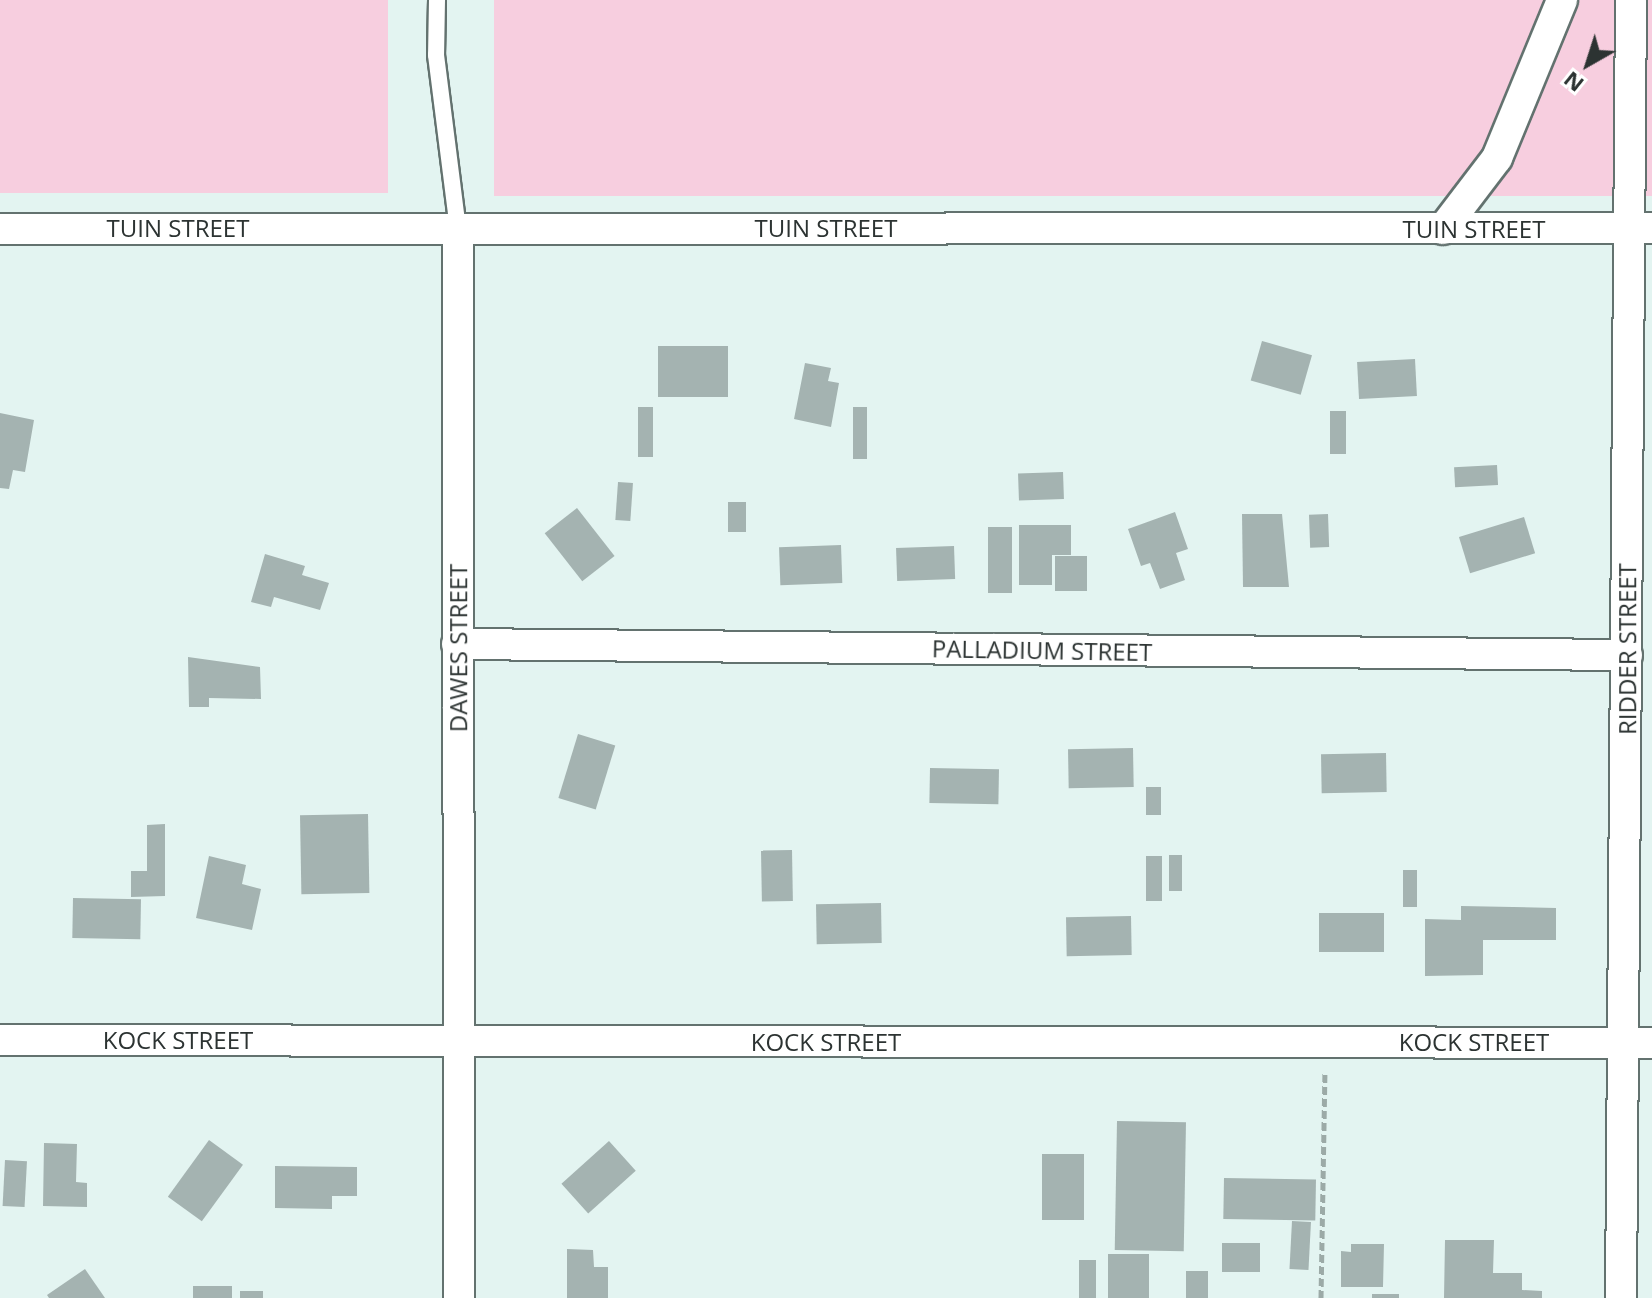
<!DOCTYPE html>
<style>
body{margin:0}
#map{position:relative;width:1652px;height:1298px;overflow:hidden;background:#e3f4f1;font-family:"Open Sans",sans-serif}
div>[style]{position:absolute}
.green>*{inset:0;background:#f7cedf;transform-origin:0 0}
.building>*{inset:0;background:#a4b3b1;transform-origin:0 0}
.path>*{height:5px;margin-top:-2.5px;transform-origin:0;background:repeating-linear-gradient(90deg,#9caaa7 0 8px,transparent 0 12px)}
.roads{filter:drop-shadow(2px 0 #63726f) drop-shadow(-2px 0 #63726f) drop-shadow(0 2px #63726f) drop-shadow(0 -2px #63726f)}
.service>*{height:16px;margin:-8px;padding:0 8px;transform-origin:8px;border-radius:8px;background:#fff}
.minor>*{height:30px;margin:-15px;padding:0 15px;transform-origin:15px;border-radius:15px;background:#fff}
span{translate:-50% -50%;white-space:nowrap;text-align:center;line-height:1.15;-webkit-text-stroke:6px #fff;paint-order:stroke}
.street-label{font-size:24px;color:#2c3332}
.north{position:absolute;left:1548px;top:24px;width:80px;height:80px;-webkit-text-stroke:6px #fff;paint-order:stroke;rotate:219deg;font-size:22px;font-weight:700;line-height:32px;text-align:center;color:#2c3332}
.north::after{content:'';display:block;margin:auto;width:28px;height:36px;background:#2c3332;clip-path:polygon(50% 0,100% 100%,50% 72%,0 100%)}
</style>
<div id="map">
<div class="green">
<div style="left:0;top:0;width:388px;height:193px"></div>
<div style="left:494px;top:0;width:1158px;height:196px"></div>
</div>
<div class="building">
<div style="left:1262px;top:341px;width:52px;height:41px;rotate:16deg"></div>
<div style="left:658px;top:346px;width:70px;height:51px"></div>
<div style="left:1415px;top:359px;width:37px;height:58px;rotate:87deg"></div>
<div style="clip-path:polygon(805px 363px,831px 368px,828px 381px,839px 383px,831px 427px,794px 419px)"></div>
<div style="left:638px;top:407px;width:15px;height:50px"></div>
<div style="left:853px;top:407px;width:14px;height:52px"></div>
<div style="left:1330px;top:411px;width:16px;height:43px"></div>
<div style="clip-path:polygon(0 413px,34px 420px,25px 472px,13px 470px,9px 489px,0 488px)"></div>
<div style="left:1497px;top:465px;width:20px;height:43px;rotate:87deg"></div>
<div style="left:1063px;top:472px;width:27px;height:45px;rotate:88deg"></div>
<div style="left:618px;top:482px;width:15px;height:38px;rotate:4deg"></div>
<div style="left:746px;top:502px;width:30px;height:18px;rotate:90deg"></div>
<div style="left:577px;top:508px;width:61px;height:41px;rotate:52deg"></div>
<div style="clip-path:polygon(1175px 512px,1188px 549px,1176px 553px,1185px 580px,1160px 589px,1150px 563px,1141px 566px,1128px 529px)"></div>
<div style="clip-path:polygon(1242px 514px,1282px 514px,1289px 587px,1243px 587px)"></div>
<div style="left:1328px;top:514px;width:33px;height:19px;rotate:88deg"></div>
<div style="left:1524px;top:517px;width:38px;height:68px;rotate:73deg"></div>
<div style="clip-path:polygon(1019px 525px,1071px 525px,1071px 555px,1052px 555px,1052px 585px,1019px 585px)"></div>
<div style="left:988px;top:527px;width:24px;height:66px"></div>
<div style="left:841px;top:545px;width:38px;height:62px;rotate:88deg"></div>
<div style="left:954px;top:546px;width:33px;height:58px;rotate:88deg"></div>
<div style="clip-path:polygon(265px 554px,305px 566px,302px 575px,329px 583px,320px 610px,274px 597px,271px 607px,251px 602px)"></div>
<div style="left:1055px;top:556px;width:32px;height:35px"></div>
<div style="clip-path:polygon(188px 657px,260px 667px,261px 699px,209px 698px,209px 707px,189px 707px)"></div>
<div style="left:578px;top:734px;width:39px;height:67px;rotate:17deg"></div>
<div style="left:1133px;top:748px;width:39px;height:65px;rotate:89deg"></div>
<div style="left:1386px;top:753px;width:39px;height:65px;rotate:89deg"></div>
<div style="left:930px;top:768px;width:69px;height:35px;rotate:1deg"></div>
<div style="left:1161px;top:787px;width:28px;height:15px;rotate:90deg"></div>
<div style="left:368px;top:814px;width:79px;height:68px;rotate:89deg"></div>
<div style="clip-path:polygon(165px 824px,165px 896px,131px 897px,131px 871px,147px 871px,147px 825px)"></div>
<div style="left:792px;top:850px;width:51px;height:31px;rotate:89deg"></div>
<div style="left:1169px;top:855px;width:13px;height:36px"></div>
<div style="clip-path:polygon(209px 856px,246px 865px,242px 884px,261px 889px,252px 930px,196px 918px)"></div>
<div style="left:1146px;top:856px;width:16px;height:45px"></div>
<div style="left:1417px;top:870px;width:37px;height:14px;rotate:90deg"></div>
<div style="left:73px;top:898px;width:68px;height:40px;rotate:1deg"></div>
<div style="left:881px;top:903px;width:40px;height:65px;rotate:89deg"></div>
<div style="clip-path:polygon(1461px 906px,1556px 908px,1556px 940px,1483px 940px,1483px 975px,1425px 976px,1425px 919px,1461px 920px)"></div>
<div style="left:1384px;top:913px;width:39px;height:65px;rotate:90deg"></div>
<div style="left:1131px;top:916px;width:39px;height:65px;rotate:89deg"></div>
<div style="left:1117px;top:1121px;width:69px;height:129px;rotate:1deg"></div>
<div style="left:209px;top:1140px;width:42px;height:70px;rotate:36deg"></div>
<div style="left:609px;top:1141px;width:40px;height:64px;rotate:48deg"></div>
<div style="clip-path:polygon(44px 1143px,77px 1144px,76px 1182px,87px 1183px,87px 1207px,43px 1206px)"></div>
<div style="left:1042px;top:1154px;width:42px;height:66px"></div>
<div style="left:5px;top:1160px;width:22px;height:46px;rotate:3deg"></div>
<div style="clip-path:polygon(275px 1166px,357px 1167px,357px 1196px,332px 1196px,332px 1209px,275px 1208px)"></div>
<div style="left:1224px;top:1178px;width:92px;height:41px;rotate:1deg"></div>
<div style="left:1292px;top:1221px;width:19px;height:48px;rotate:3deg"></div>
<div style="clip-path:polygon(1445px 1240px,1494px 1240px,1493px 1273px,1522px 1273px,1522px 1290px,1542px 1291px,1542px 1298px,1444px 1298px)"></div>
<div style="left:1222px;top:1243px;width:38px;height:29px"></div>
<div style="clip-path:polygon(1351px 1244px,1384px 1244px,1383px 1287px,1341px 1287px,1341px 1251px,1351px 1252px)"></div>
<div style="clip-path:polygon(567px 1249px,593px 1250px,594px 1267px,608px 1267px,608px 1298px,567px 1298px)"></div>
<div style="left:1108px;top:1254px;width:41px;height:44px"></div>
<div style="left:1079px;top:1260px;width:17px;height:38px"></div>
<div style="clip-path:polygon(85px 1269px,105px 1298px,49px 1298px,47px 1295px)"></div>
<div style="left:1186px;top:1271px;width:22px;height:27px"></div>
<div style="left:193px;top:1286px;width:39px;height:12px"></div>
<div style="left:240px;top:1291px;width:23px;height:7px"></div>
<div style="left:1372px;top:1294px;width:27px;height:4px"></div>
</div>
<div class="path">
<div style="left:1321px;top:1298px;width:227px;rotate:-89deg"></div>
</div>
<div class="roads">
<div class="service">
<div style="left:437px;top:0;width:55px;rotate:91deg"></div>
<div style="left:436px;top:55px;width:174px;rotate:82.8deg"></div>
</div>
<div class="minor">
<div style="left:458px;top:228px;width:1070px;rotate:89.95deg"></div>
<div style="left:0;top:229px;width:1652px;rotate:-0.03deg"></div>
<div style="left:1443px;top:229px;width:89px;rotate:-52.7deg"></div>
<div style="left:1497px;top:158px;width:171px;rotate:-67.6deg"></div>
<div style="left:457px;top:644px;width:1170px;rotate:0.54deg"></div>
<div style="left:0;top:1040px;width:1652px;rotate:0.1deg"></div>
<div style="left:1621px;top:1298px;width:1298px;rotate:-89.56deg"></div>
</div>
</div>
<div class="street-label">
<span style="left:178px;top:228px">TUIN STREET</span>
<span style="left:826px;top:228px">TUIN STREET</span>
<span style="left:1474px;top:229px">TUIN STREET</span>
<span style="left:458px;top:648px;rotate:-90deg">DAWES STREET</span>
<span style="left:1627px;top:649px;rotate:-90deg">RIDDER STREET</span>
<span style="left:1042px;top:650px;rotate:1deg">PALLADIUM STREET</span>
<span style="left:178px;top:1040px">KOCK STREET</span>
<span style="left:826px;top:1042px">KOCK STREET</span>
<span style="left:1474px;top:1042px">KOCK STREET</span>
</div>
<div class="north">N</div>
</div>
